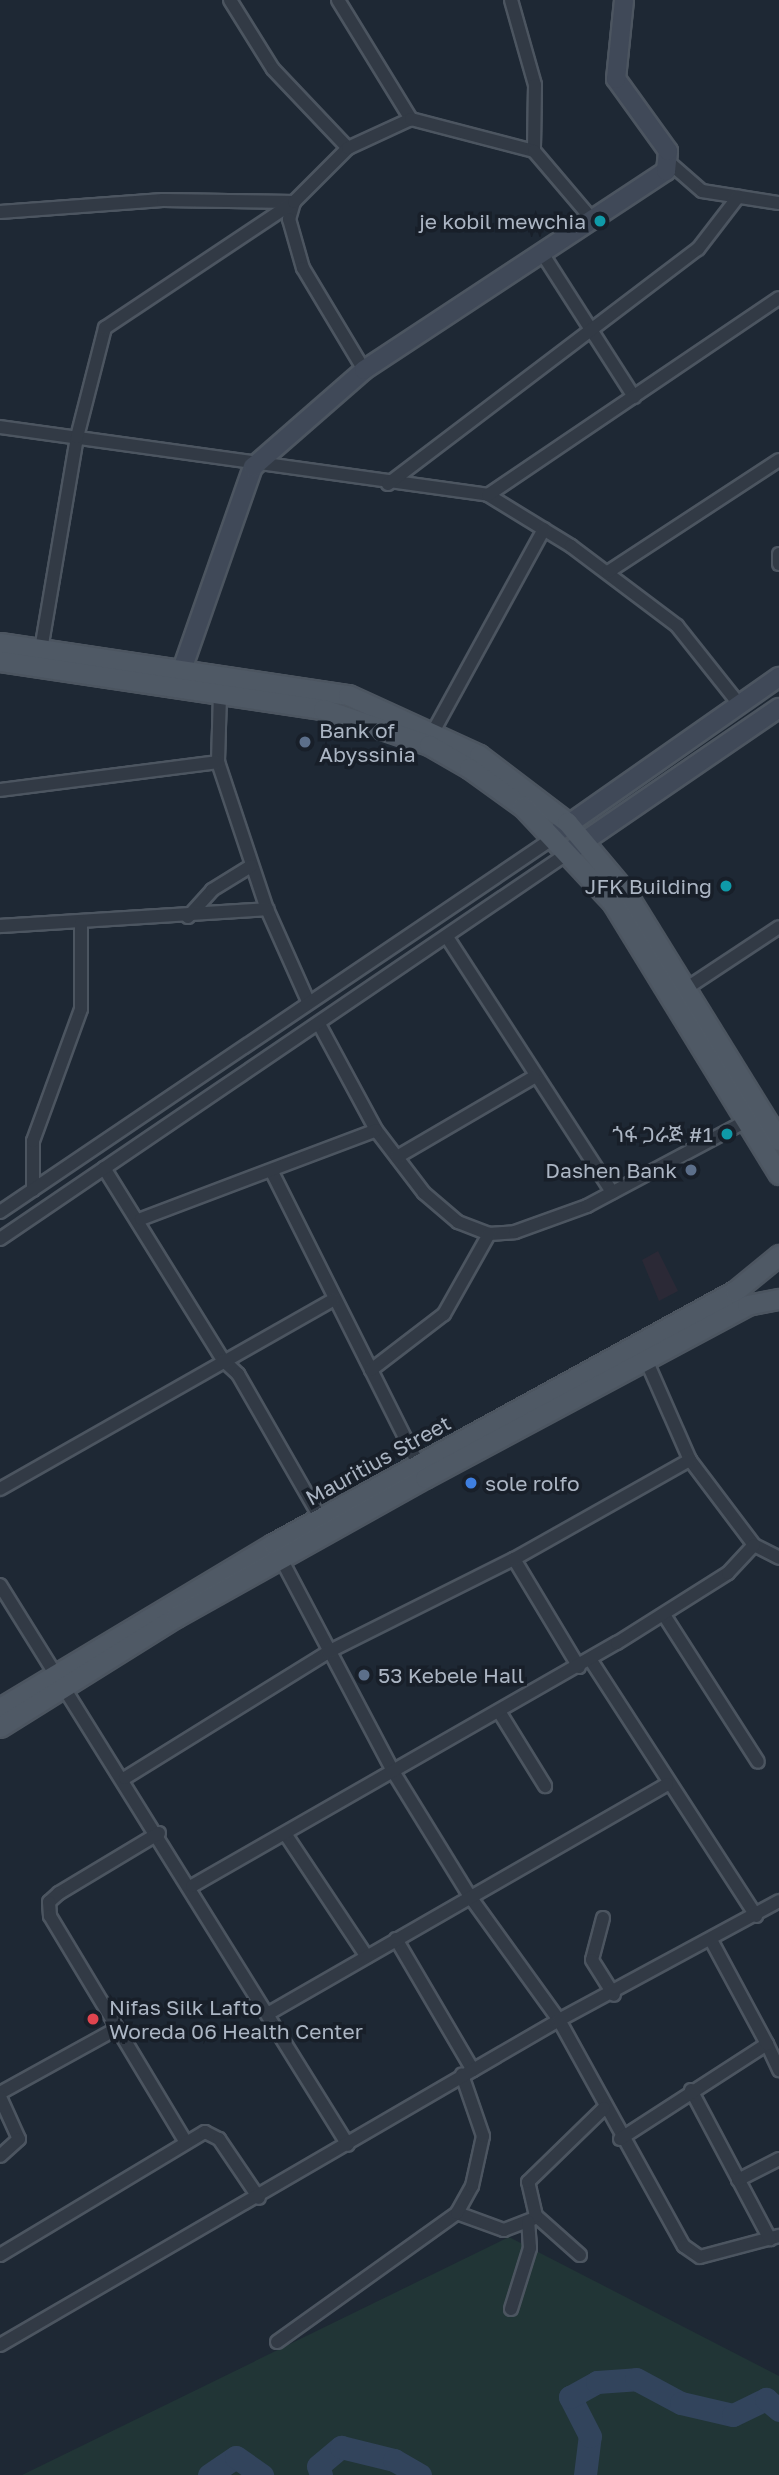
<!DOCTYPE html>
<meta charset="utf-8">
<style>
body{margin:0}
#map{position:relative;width:779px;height:2475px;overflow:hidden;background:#1e2834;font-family:"Golos Text","Noto Sans Ethiopic",sans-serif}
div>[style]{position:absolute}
.medical>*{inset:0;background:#2b2936}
.green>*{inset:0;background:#213536}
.river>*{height:23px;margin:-11.5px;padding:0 11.5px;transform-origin:11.5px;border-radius:11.5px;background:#32445c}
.roads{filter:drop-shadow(2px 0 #4c5560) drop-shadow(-2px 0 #4c5560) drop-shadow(0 2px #4c5560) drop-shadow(0 -2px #4c5560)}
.street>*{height:12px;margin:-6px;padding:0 6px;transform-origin:6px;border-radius:6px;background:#323a45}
.secondary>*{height:18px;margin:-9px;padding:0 9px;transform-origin:9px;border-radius:9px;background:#404958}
.primary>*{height:19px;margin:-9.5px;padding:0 9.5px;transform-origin:9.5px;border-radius:9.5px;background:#4f5965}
.dots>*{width:19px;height:19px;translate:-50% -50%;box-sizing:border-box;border:4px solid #181f29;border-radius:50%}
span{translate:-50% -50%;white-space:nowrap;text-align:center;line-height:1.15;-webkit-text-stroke:7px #181f29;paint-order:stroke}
.poi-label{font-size:21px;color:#abb5c3}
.right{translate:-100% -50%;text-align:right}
.left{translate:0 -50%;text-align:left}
.street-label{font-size:21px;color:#abb5c3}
</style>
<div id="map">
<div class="medical">
<div style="clip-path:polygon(658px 1251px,678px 1291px,659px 1301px,642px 1260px)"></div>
</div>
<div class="green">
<div style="clip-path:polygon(509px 2237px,779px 2376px,779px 2475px,22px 2475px)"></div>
</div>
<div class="river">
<div style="left:209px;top:2475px;width:32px;rotate:-34deg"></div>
<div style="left:236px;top:2457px;width:32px;rotate:35deg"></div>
<div style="left:321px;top:2475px;width:9px;rotate:-108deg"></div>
<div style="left:318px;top:2466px;width:30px;rotate:-40deg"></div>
<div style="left:341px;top:2447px;width:55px;rotate:13.8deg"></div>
<div style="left:394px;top:2460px;width:30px;rotate:30deg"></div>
<div style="left:585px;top:2475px;width:39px;rotate:-83deg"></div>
<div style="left:590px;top:2436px;width:44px;rotate:-117.1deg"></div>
<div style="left:570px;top:2397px;width:31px;rotate:-29deg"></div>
<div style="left:597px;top:2382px;width:39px;rotate:-4deg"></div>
<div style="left:636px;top:2379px;width:51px;rotate:28.1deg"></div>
<div style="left:681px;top:2403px;width:53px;rotate:13deg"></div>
<div style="left:733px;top:2415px;width:37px;rotate:-26deg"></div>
<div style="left:766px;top:2399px;width:17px;rotate:40deg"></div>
</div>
<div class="roads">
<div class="street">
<div style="left:230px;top:0;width:81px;rotate:58.1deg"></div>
<div style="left:273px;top:69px;width:109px;rotate:46.5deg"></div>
<div style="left:338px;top:0;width:140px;rotate:58.5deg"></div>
<div style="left:511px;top:0;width:88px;rotate:74.2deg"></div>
<div style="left:535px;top:85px;width:66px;rotate:90.9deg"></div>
<div style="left:671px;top:164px;width:41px;rotate:41.1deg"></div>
<div style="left:702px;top:191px;width:78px;rotate:8.9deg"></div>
<div style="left:0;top:212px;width:163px;rotate:-4.2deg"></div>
<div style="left:163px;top:200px;width:131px;rotate:0.9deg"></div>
<div style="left:294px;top:202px;width:18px;rotate:106deg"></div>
<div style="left:289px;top:219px;width:51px;rotate:74.1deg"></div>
<div style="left:303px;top:268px;width:119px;rotate:59.1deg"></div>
<div style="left:542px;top:253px;width:171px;rotate:57.4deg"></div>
<div style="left:0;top:427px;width:493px;rotate:7.9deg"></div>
<div style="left:488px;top:495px;width:97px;rotate:31.6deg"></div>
<div style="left:571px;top:546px;width:133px;rotate:37deg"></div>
<div style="left:677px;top:626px;width:100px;rotate:51.5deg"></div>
<div style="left:388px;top:484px;width:389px;rotate:-37.2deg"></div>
<div style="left:698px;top:249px;width:66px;rotate:-52.4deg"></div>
<div style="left:488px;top:495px;width:351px;rotate:-34.1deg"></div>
<div style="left:779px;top:554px;width:10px;rotate:90deg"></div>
<div style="left:608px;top:572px;width:204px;rotate:-33.2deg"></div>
<div style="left:41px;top:650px;width:216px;rotate:-80.4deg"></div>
<div style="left:77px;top:437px;width:113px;rotate:-75.6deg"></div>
<div style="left:105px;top:328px;width:227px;rotate:-33.7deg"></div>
<div style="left:294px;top:202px;width:76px;rotate:-45deg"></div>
<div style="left:348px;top:148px;width:69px;rotate:-24.7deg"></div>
<div style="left:411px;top:119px;width:127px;rotate:14.6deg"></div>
<div style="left:534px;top:151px;width:88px;rotate:49.6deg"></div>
<div style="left:220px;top:694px;width:68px;rotate:91.7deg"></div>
<div style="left:218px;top:762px;width:155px;rotate:71.6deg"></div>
<div style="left:267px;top:909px;width:101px;rotate:66deg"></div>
<div style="left:434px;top:730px;width:229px;rotate:-61.3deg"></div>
<div style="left:0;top:790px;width:220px;rotate:-7.3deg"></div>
<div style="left:188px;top:917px;width:36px;rotate:-48deg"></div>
<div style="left:212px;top:890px;width:46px;rotate:-31.6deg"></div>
<div style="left:0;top:926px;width:268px;rotate:-3.6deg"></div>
<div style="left:447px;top:937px;width:304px;rotate:57.1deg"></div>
<div style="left:687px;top:988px;width:110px;rotate:-33.5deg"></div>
<div style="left:319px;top:1024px;width:120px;rotate:61.7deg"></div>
<div style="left:376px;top:1130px;width:79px;rotate:52.7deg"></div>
<div style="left:424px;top:1193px;width:45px;rotate:40.5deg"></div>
<div style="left:458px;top:1222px;width:33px;rotate:21deg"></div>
<div style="left:489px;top:1234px;width:26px;rotate:-4deg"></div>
<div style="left:515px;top:1232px;width:77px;rotate:-19.9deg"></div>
<div style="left:587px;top:1206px;width:180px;rotate:-28.1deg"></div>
<div style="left:397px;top:1157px;width:159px;rotate:-30.3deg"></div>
<div style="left:104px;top:1168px;width:226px;rotate:58.2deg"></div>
<div style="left:223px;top:1360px;width:21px;rotate:43deg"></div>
<div style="left:238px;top:1374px;width:173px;rotate:60.2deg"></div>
<div style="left:272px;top:1172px;width:332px;rotate:63.4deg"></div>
<div style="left:33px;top:1190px;width:49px;rotate:-90deg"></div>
<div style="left:33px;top:1141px;width:140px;rotate:-70deg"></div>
<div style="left:81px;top:1009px;width:86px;rotate:-90deg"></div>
<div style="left:0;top:1212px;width:666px;rotate:-34.05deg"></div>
<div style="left:141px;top:1219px;width:251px;rotate:-20.7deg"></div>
<div style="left:0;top:1239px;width:687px;rotate:-34.2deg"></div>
<div style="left:643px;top:1353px;width:117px;rotate:66.3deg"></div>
<div style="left:690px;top:1460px;width:106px;rotate:53deg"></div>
<div style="left:754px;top:1545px;width:28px;rotate:27deg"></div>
<div style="left:371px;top:1370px;width:92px;rotate:-37.5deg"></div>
<div style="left:444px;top:1314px;width:92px;rotate:-60.6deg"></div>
<div style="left:0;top:1489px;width:383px;rotate:-29.6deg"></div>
<div style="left:278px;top:1553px;width:249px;rotate:62.2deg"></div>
<div style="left:394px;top:1773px;width:147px;rotate:58.4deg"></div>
<div style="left:471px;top:1898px;width:150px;rotate:54.2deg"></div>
<div style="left:559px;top:2020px;width:258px;rotate:61.1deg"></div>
<div style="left:684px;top:2246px;width:19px;rotate:35deg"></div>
<div style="left:700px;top:2257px;width:82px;rotate:-14.9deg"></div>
<div style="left:514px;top:1559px;width:126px;rotate:59deg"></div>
<div style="left:0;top:1585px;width:659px;rotate:58.14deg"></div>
<div style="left:664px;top:1615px;width:174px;rotate:57.4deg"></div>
<div style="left:590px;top:1659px;width:306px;rotate:57.1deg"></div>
<div style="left:500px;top:1713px;width:86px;rotate:58.3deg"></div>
<div style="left:125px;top:1778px;width:239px;rotate:-31.8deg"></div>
<div style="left:328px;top:1652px;width:208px;rotate:-26.6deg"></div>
<div style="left:514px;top:1559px;width:202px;rotate:-29.4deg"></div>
<div style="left:159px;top:1833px;width:117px;rotate:149deg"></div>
<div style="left:59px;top:1893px;width:13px;rotate:138deg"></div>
<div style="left:49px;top:1902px;width:14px;rotate:86deg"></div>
<div style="left:50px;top:1916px;width:264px;rotate:59deg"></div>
<div style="left:286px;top:1835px;width:146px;rotate:56.4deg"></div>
<div style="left:192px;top:1886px;width:490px;rotate:-29.8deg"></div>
<div style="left:617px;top:1643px;width:131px;rotate:-32.2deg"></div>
<div style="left:728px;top:1573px;width:38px;rotate:-47deg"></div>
<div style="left:603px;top:1918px;width:43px;rotate:104.7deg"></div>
<div style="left:592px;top:1960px;width:41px;rotate:57.8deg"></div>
<div style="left:396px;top:1939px;width:152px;rotate:59.6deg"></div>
<div style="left:271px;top:2012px;width:457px;rotate:-29.9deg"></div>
<div style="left:767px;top:2044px;width:29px;rotate:65deg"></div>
<div style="left:691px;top:2090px;width:169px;rotate:62.1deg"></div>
<div style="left:0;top:2093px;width:132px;rotate:-28.9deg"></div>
<div style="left:0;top:2097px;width:46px;rotate:65.7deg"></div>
<div style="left:19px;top:2139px;width:25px;rotate:138deg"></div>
<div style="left:620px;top:2139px;width:175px;rotate:-32.9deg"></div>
<div style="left:767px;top:2044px;width:116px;rotate:-118.3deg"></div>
<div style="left:738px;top:2180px;width:46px;rotate:-27.1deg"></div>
<div style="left:457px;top:2213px;width:50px;rotate:19.9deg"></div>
<div style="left:504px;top:2230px;width:31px;rotate:-21deg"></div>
<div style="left:0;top:2255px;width:239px;rotate:-31deg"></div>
<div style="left:205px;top:2132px;width:16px;rotate:27deg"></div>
<div style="left:219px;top:2139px;width:71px;rotate:55.9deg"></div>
<div style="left:580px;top:2255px;width:59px;rotate:-138.4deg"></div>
<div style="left:536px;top:2216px;width:35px;rotate:-103deg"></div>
<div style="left:528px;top:2182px;width:106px;rotate:-44.2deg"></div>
<div style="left:511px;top:2309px;width:64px;rotate:-72.7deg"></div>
<div style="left:530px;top:2248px;width:26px;rotate:-94deg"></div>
<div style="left:277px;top:2342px;width:221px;rotate:-35.6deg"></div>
<div style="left:457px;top:2213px;width:31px;rotate:-61deg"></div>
<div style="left:472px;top:2186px;width:51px;rotate:-77.6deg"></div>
<div style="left:483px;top:2136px;width:65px;rotate:-109deg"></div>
<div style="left:0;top:2345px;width:647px;rotate:-30.17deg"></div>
<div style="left:559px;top:2020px;width:250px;rotate:-28.4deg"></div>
</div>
<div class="secondary">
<div style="left:178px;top:681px;width:227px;rotate:-70.7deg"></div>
<div style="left:253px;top:467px;width:147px;rotate:-41.1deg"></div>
<div style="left:364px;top:370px;width:362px;rotate:-33.4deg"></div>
<div style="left:666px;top:171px;width:20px;rotate:-84deg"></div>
<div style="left:668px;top:151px;width:89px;rotate:-125.8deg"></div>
<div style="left:616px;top:79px;width:79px;rotate:-84.2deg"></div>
<div style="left:559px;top:831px;width:269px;rotate:-35deg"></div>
<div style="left:573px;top:849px;width:250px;rotate:-34.4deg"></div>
</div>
<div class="primary">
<div style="left:0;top:643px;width:352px;rotate:8.5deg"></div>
<div style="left:348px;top:695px;width:144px;rotate:24.6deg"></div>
<div style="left:479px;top:755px;width:111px;rotate:37.3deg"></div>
<div style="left:567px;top:822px;width:90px;rotate:50deg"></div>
<div style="left:625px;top:891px;width:293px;rotate:58.3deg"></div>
<div style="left:0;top:661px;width:327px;rotate:8.5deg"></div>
<div style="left:323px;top:709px;width:112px;rotate:18.8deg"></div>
<div style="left:429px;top:745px;width:46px;rotate:29.9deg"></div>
<div style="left:469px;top:768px;width:67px;rotate:35.8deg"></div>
<div style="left:523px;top:807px;width:130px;rotate:46.9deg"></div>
<div style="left:612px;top:902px;width:319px;rotate:58.5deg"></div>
<div style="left:0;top:1708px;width:318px;rotate:-31deg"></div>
<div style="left:273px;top:1544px;width:527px;rotate:-28.71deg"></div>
<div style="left:735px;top:1291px;width:57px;rotate:-39.3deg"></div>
<div style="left:0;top:1727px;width:208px;rotate:-32deg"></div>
<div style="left:176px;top:1617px;width:285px;rotate:-29.2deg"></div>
<div style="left:425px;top:1478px;width:366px;rotate:-28.2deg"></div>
<div style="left:747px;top:1305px;width:33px;rotate:-11deg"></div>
</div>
</div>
<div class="dots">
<div style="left:600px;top:221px;background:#0f9aa8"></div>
<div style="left:305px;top:742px;background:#5c6f8a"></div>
<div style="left:726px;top:886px;background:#0f9aa8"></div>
<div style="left:727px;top:1134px;background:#0f9aa8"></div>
<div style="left:691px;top:1170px;background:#5c6f8a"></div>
<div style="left:471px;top:1483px;background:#3f7fe0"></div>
<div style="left:364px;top:1675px;background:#5c6f8a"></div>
<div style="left:93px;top:2019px;background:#e0444e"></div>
</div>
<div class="poi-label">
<span class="right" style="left:586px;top:221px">je kobil mewchia</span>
<span class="left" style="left:319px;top:742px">Bank of<br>Abyssinia</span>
<span class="right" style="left:712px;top:886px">JFK Building</span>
<span class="right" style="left:713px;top:1134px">ጎፋ ጋራጅ #1</span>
<span class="right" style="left:677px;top:1170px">Dashen Bank</span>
<span class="left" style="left:485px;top:1483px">sole rolfo</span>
<span class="left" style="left:378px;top:1675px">53 Kebele Hall</span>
<span class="left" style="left:109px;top:2019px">Nifas Silk Lafto<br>Woreda 06 Health Center</span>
</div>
<div class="street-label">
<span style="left:378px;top:1460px;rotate:-29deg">Mauritius Street</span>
</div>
</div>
